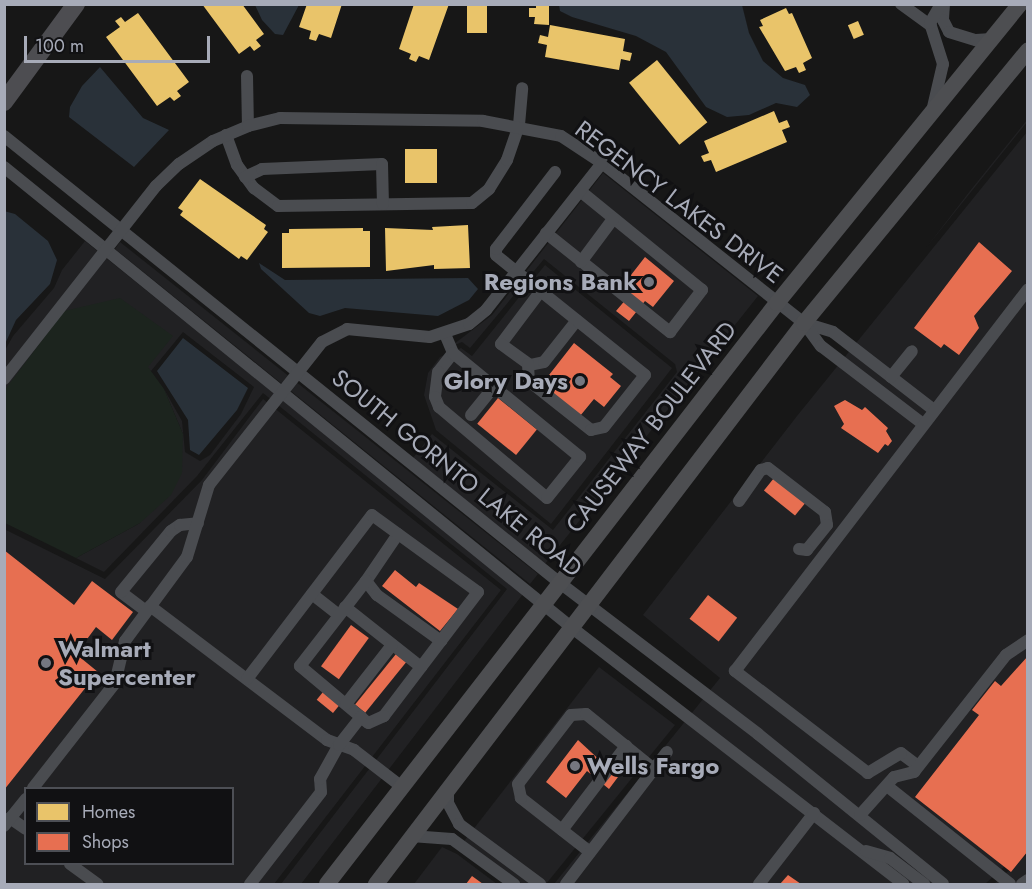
<!DOCTYPE html>
<style>
body{margin:0}
#map{position:relative;width:1032px;height:889px;overflow:hidden;background:#171717;font-family:Jost,sans-serif}
div>[style]{position:absolute}
.built>*{inset:0;background:#212123}
.green>*{inset:0;background:#1c241e}
.water>*{inset:0;background:#293139}
.homes>*{inset:0;background:#e9c46a;transform-origin:0 0}
.shops>*{inset:0;background:#e76f51;transform-origin:0 0}
.minor>*{height:12px;margin:-6px;padding:0 6px;transform-origin:6px;border-radius:6px;background:#4a4c50}
.major>*{height:16px;margin:-8px;padding:0 8px;transform-origin:8px;border-radius:8px;background:#4d4e51}
.highway>*{height:18px;margin:-9px;padding:0 9px;transform-origin:9px;border-radius:9px;background:#4d4d51}
.dots>*{width:16px;height:16px;translate:-50% -50%;box-sizing:border-box;border:3px solid #111113;border-radius:50%}
span{translate:-50% -50%;white-space:nowrap;text-align:center;line-height:1.15;-webkit-text-stroke:6px #111113;paint-order:stroke}
.street-label{font-size:24px;color:#a7abb8}
.poi-label{font-size:24px;color:#a7abb8;font-weight:700}
.right{translate:-100% -50%;text-align:right}
.left{translate:0 -50%;text-align:left}
.frame{position:absolute;inset:0;border:6px solid #a7abb8;pointer-events:none}
.legend{position:absolute;left:24px;top:787px;width:210px;height:78px;box-sizing:border-box;background:#111113;border:2px solid #4d4f55;margin:0;padding:8px 10px;list-style:none;font-size:18px;color:#a7abb8}
.legend li{display:flex;align-items:center;gap:12px;height:30px}
.legend b{width:30px;border:2px solid #4d4f55}
.scale{position:absolute;left:24px;top:36px;width:186px;height:27px;box-sizing:border-box;border:3px solid #a7abb8;border-top:0;padding-left:8px;font-size:18px;line-height:21px;white-space:nowrap;color:#a7abb8;-webkit-text-stroke:4px #111113;paint-order:stroke}
</style>
<div id="map">
<div class="built">
<div style="clip-path:polygon(1027px 120px,1027px 122px,926px 248px,970px 191px)"></div>
<div style="clip-path:polygon(1027px 132px,1027px 846px,985px 884px,554px 884px,720px 678px,643px 615px,797px 416px)"></div>
<div style="clip-path:polygon(603px 173px,758px 296px,545px 564px,413px 458px,432px 434px,553px 530px,677px 372px,675px 364px,544px 259px,470px 348px,462px 342px,450px 347px,492px 315px)"></div>
<div style="clip-path:polygon(85px 241px,523px 594px,301px 884px,281px 884px,507px 589px,263px 393px,197px 476px,104px 572px,76px 558px,140px 523px,183px 434px,164px 389px,182px 421px,185px 452px,200px 461px,210px 455px,241px 414px,254px 387px,183px 332px,151px 371px,64px 311px,5px 391px,4px 352px,13px 336px,54px 288px,62px 270px)"></div>
<div style="clip-path:polygon(120px 242px,538px 574px,530px 584px,115px 249px)"></div>
<div style="clip-path:polygon(545px 265px,672px 368px,551px 524px,436px 430px,424px 395px,428px 373px,440px 357px,461px 348px,472px 356px)"></div>
<div style="clip-path:polygon(evenodd,263px 399px,501px 590px,274px 884px,5px 884px,4px 529px,105px 579px,202px 480px,263px 399px,26px 788px,232px 788px,232px 864px,26px 864px,26px 788px)"></div>
<div style="clip-path:polygon(599px 667px,675px 725px,546px 884px,506px 884px,458px 849px)"></div>
<div style="clip-path:polygon(442px 847px,457px 854px,497px 884px,414px 884px)"></div>
<div style="clip-path:polygon(1027px 854px,1027px 884px,994px 884px)"></div>
</div>
<div class="green">
<div style="clip-path:polygon(120px 298px,173px 336px,148px 367px,164px 389px,183px 434px,182px 473px,171px 495px,140px 523px,76px 558px,5px 523px,4px 391px,64px 311px)"></div>
</div>
<div class="water">
<div style="clip-path:polygon(255px 5px,299px 5px,283px 35px,275px 34px,262px 20px)"></div>
<div style="clip-path:polygon(559px 5px,742px 5px,749px 33px,763px 61px,783px 78px,805px 85px,810px 95px,797px 107px,776px 103px,749px 115px,727px 117px,706px 107px,666px 52px,636px 36px,572px 17px,560px 11px)"></div>
<div style="clip-path:polygon(100px 67px,143px 118px,169px 130px,134px 167px,69px 117px,70px 107px,82px 86px)"></div>
<div style="clip-path:polygon(4px 211px,15px 214px,48px 241px,57px 260px,50px 284px,16px 320px,5px 344px)"></div>
<div style="clip-path:polygon(259px 263px,285px 280px,468px 278px,478px 289px,469px 300px,438px 316px,345px 308px,320px 316px,309px 313px,261px 269px)"></div>
<div style="clip-path:polygon(183px 338px,248px 388px,237px 410px,199px 455px,190px 450px,188px 420px,157px 371px)"></div>
</div>
<div class="homes">
<div style="clip-path:polygon(202px 4px,242px 4px,264px 34px,256px 40px,261px 46px,254px 51px,250px 46px,239px 54px)"></div>
<div style="clip-path:polygon(307px 4px,342px 4px,331px 38px,319px 34px,316px 41px,309px 39px,311px 31px,299px 27px)"></div>
<div style="clip-path:polygon(414px 4px,449px 4px,429px 60px,419px 56px,416px 62px,409px 59px,411px 54px,399px 49px)"></div>
<div style="left:467px;top:4px;width:20px;height:29px"></div>
<div style="clip-path:polygon(536px 4px,549px 4px,549px 25px,534px 24px,535px 17px,529px 17px,529px 8px,536px 8px)"></div>
<div style="clip-path:polygon(786px 8px,789px 14px,792px 13px,812px 58px,803px 63px,806px 70px,799px 73px,796px 67px,785px 71px,759px 27px,763px 26px,760px 20px)"></div>
<div style="clip-path:polygon(138px 13px,189px 82px,177px 91px,181px 96px,174px 101px,170px 97px,157px 106px,106px 37px,120px 27px,115px 21px,121px 17px,125px 22px)"></div>
<div style="left:858px;top:21px;width:15px;height:11px;rotate:67deg"></div>
<div style="clip-path:polygon(550px 25px,625px 39px,623px 51px,632px 53px,630px 61px,621px 59px,619px 70px,545px 57px,547px 45px,538px 43px,540px 35px,548px 37px)"></div>
<div style="left:657px;top:60px;width:80px;height:36px;rotate:51deg"></div>
<div style="clip-path:polygon(774px 111px,779px 123px,787px 120px,790px 127px,782px 130px,787px 142px,716px 172px,711px 160px,704px 162px,701px 156px,709px 153px,704px 141px)"></div>
<div style="left:405px;top:149px;width:32px;height:34px"></div>
<div style="clip-path:polygon(200px 179px,266px 225px,264px 229px,268px 232px,247px 260px,241px 256px,239px 259px,180px 215px,183px 211px,178px 208px)"></div>
<div style="clip-path:polygon(468px 225px,470px 268px,434px 269px,434px 265px,386px 271px,385px 228px,433px 230px,432px 227px)"></div>
<div style="clip-path:polygon(363px 228px,363px 231px,370px 231px,370px 267px,282px 268px,282px 233px,289px 233px,289px 229px)"></div>
</div>
<div class="shops">
<div style="clip-path:polygon(979px 242px,1012px 271px,974px 316px,979px 328px,959px 355px,944px 344px,941px 348px,914px 328px)"></div>
<div style="clip-path:polygon(645px 257px,674px 281px,653px 307px,645px 301px,629px 321px,616px 311px,633px 291px,624px 284px)"></div>
<div style="clip-path:polygon(574px 343px,613px 374px,610px 377px,621px 386px,604px 407px,594px 399px,580px 416px,542px 384px)"></div>
<div style="left:498px;top:398px;width:50px;height:33px;rotate:39deg"></div>
<div style="clip-path:polygon(845px 400px,862px 410px,865px 407px,888px 428px,886px 431px,892px 441px,888px 446px,885px 444px,878px 453px,841px 428px,844px 424px,834px 406px)"></div>
<div style="left:774px;top:478px;width:40px;height:16px;rotate:39deg"></div>
<div style="clip-path:polygon(4px 550px,74px 605px,92px 581px,133px 612px,112px 640px,96px 627px,76px 654px,98px 672px,4px 790px)"></div>
<div style="clip-path:polygon(395px 570px,416px 587px,419px 583px,458px 609px,440px 631px,382px 586px)"></div>
<div style="left:708px;top:595px;width:37px;height:30px;rotate:38deg"></div>
<div style="left:351px;top:625px;width:22px;height:51px;rotate:36deg"></div>
<div style="left:396px;top:654px;width:13px;height:65px;rotate:39deg"></div>
<div style="clip-path:polygon(1028px 656px,1028px 851px,1011px 872px,915px 797px,979px 715px,972px 710px,995px 681px,1001px 686px)"></div>
<div style="left:323px;top:692px;width:21px;height:10px;rotate:39deg"></div>
<div style="clip-path:polygon(578px 740px,618px 777px,609px 789px,587px 771px,566px 798px,546px 782px)"></div>
<div style="clip-path:polygon(788px 875px,801px 884px,780px 884px)"></div>
<div style="clip-path:polygon(472px 876px,483px 884px,466px 884px)"></div>
</div>
<div class="minor">
<div style="left:901px;top:4px;width:37px;rotate:36deg"></div>
<div style="left:944px;top:4px;width:16px;rotate:94deg"></div>
<div style="left:943px;top:20px;width:13px;rotate:63deg"></div>
<div style="left:949px;top:32px;width:28px;rotate:17deg"></div>
<div style="left:976px;top:40px;width:16px;rotate:-4deg"></div>
<div style="left:247px;top:76px;width:50px;rotate:88.9deg"></div>
<div style="left:933px;top:107px;width:44px;rotate:-76.9deg"></div>
<div style="left:943px;top:64px;width:43px;rotate:-107.6deg"></div>
<div style="left:930px;top:23px;width:22px;rotate:-60deg"></div>
<div style="left:226px;top:135px;width:32px;rotate:70deg"></div>
<div style="left:237px;top:165px;width:29px;rotate:54deg"></div>
<div style="left:254px;top:188px;width:30px;rotate:37deg"></div>
<div style="left:278px;top:206px;width:194px;rotate:-0.9deg"></div>
<div style="left:472px;top:203px;width:22px;rotate:-39deg"></div>
<div style="left:489px;top:189px;width:34px;rotate:-58deg"></div>
<div style="left:507px;top:160px;width:37px;rotate:-71deg"></div>
<div style="left:519px;top:125px;width:37px;rotate:-85deg"></div>
<div style="left:4px;top:136px;width:713px;rotate:38.8deg"></div>
<div style="left:560px;top:583px;width:249px;rotate:37.3deg"></div>
<div style="left:758px;top:734px;width:238px;rotate:39deg"></div>
<div style="left:4px;top:167px;width:730px;rotate:39.05deg"></div>
<div style="left:571px;top:627px;width:420px;rotate:37.7deg"></div>
<div style="left:245px;top:177px;width:19px;rotate:-25deg"></div>
<div style="left:262px;top:169px;width:120px;rotate:-2.4deg"></div>
<div style="left:382px;top:164px;width:40px;rotate:88.6deg"></div>
<div style="left:546px;top:233px;width:159px;rotate:38.6deg"></div>
<div style="left:670px;top:332px;width:53px;rotate:-52.7deg"></div>
<div style="left:702px;top:290px;width:157px;rotate:-140.9deg"></div>
<div style="left:581px;top:262px;width:54px;rotate:-53.3deg"></div>
<div style="left:540px;top:292px;width:65px;rotate:126.9deg"></div>
<div style="left:501px;top:344px;width:36px;rotate:36deg"></div>
<div style="left:530px;top:365px;width:14px;rotate:-12deg"></div>
<div style="left:544px;top:362px;width:53px;rotate:-51.8deg"></div>
<div style="left:804px;top:323px;width:30px;rotate:17deg"></div>
<div style="left:833px;top:332px;width:128px;rotate:37.7deg"></div>
<div style="left:445px;top:334px;width:21px;rotate:67deg"></div>
<div style="left:453px;top:353px;width:24px;rotate:128deg"></div>
<div style="left:438px;top:372px;width:25px;rotate:97deg"></div>
<div style="left:435px;top:397px;width:11px;rotate:68deg"></div>
<div style="left:439px;top:407px;width:141px;rotate:40.1deg"></div>
<div style="left:547px;top:498px;width:53px;rotate:-51.2deg"></div>
<div style="left:580px;top:457px;width:164px;rotate:-140.7deg"></div>
<div style="left:528px;top:364px;width:17px;rotate:87deg"></div>
<div style="left:529px;top:381px;width:79px;rotate:38.3deg"></div>
<div style="left:591px;top:430px;width:13px;rotate:-13deg"></div>
<div style="left:604px;top:427px;width:66px;rotate:-51.7deg"></div>
<div style="left:645px;top:375px;width:191px;rotate:-141.2deg"></div>
<div style="left:496px;top:255px;width:6px;rotate:-90deg"></div>
<div style="left:496px;top:249px;width:97px;rotate:-52.5deg"></div>
<div style="left:891px;top:377px;width:33px;rotate:-51deg"></div>
<div style="left:4px;top:379px;width:246px;rotate:-51.8deg"></div>
<div style="left:156px;top:186px;width:32px;rotate:-44deg"></div>
<div style="left:179px;top:164px;width:41px;rotate:-34.1deg"></div>
<div style="left:213px;top:141px;width:38px;rotate:-23deg"></div>
<div style="left:248px;top:126px;width:33px;rotate:-14deg"></div>
<div style="left:280px;top:118px;width:203px;rotate:0.8deg"></div>
<div style="left:483px;top:121px;width:79px;rotate:10.9deg"></div>
<div style="left:561px;top:136px;width:49px;rotate:33.4deg"></div>
<div style="left:602px;top:163px;width:258px;rotate:38.4deg"></div>
<div style="left:804px;top:323px;width:29px;rotate:54deg"></div>
<div style="left:821px;top:346px;width:128px;rotate:37.4deg"></div>
<div style="left:471px;top:415px;width:36px;rotate:-51deg"></div>
<div style="left:739px;top:501px;width:38px;rotate:-55deg"></div>
<div style="left:761px;top:470px;width:7px;rotate:-16deg"></div>
<div style="left:768px;top:468px;width:72px;rotate:37.7deg"></div>
<div style="left:825px;top:512px;width:13px;rotate:81deg"></div>
<div style="left:827px;top:525px;width:32px;rotate:129deg"></div>
<div style="left:807px;top:550px;width:8px;rotate:-173deg"></div>
<div style="left:398px;top:534px;width:57px;rotate:124.2deg"></div>
<div style="left:366px;top:581px;width:18px;rotate:52deg"></div>
<div style="left:377px;top:595px;width:79px;rotate:35.7deg"></div>
<div style="left:312px;top:594px;width:34px;rotate:38deg"></div>
<div style="left:150px;top:606px;width:222px;rotate:37.1deg"></div>
<div style="left:327px;top:740px;width:29px;rotate:20deg"></div>
<div style="left:354px;top:750px;width:61px;rotate:37.6deg"></div>
<div style="left:345px;top:607px;width:97px;rotate:38.3deg"></div>
<div style="left:146px;top:611px;width:31px;rotate:-143deg"></div>
<div style="left:121px;top:592px;width:79px;rotate:-50.7deg"></div>
<div style="left:171px;top:531px;width:11px;rotate:-34deg"></div>
<div style="left:180px;top:525px;width:18px;rotate:-6deg"></div>
<div style="left:247px;top:679px;width:206px;rotate:-52.7deg"></div>
<div style="left:372px;top:515px;width:131px;rotate:36deg"></div>
<div style="left:478px;top:592px;width:156px;rotate:127.2deg"></div>
<div style="left:384px;top:716px;width:17px;rotate:156deg"></div>
<div style="left:368px;top:723px;width:89px;rotate:-140deg"></div>
<div style="left:300px;top:666px;width:108px;rotate:-52.2deg"></div>
<div style="left:346px;top:704px;width:75px;rotate:-52.1deg"></div>
<div style="left:918px;top:766px;width:21px;rotate:-143deg"></div>
<div style="left:901px;top:753px;width:39px;rotate:149deg"></div>
<div style="left:868px;top:773px;width:168px;rotate:-142.5deg"></div>
<div style="left:735px;top:671px;width:481px;rotate:-52.5deg"></div>
<div style="left:887px;top:786px;width:157px;rotate:38.5deg"></div>
<div style="left:33px;top:788px;width:133px;rotate:-52deg"></div>
<div style="left:115px;top:683px;width:43px;rotate:-76.6deg"></div>
<div style="left:125px;top:641px;width:104px;rotate:-53.6deg"></div>
<div style="left:187px;top:557px;width:75px;rotate:-73deg"></div>
<div style="left:209px;top:485px;width:182px;rotate:-51.7deg"></div>
<div style="left:322px;top:342px;width:28px;rotate:-27deg"></div>
<div style="left:347px;top:329px;width:83px;rotate:5.5deg"></div>
<div style="left:430px;top:337px;width:41px;rotate:-18.4deg"></div>
<div style="left:469px;top:324px;width:22px;rotate:-39deg"></div>
<div style="left:486px;top:310px;width:187px;rotate:-51.7deg"></div>
<div style="left:448px;top:788px;width:15px;rotate:90deg"></div>
<div style="left:448px;top:803px;width:24px;rotate:62deg"></div>
<div style="left:459px;top:824px;width:101px;rotate:36.5deg"></div>
<div style="left:860px;top:815px;width:51px;rotate:-48.2deg"></div>
<div style="left:894px;top:777px;width:21px;rotate:-14deg"></div>
<div style="left:914px;top:772px;width:149px;rotate:-51.8deg"></div>
<div style="left:1006px;top:655px;width:27px;rotate:-34deg"></div>
<div style="left:10px;top:818px;width:19px;rotate:35deg"></div>
<div style="left:4px;top:826px;width:35px;rotate:-51deg"></div>
<div style="left:562px;top:830px;width:106px;rotate:-52.7deg"></div>
<div style="left:411px;top:836px;width:41px;rotate:4.2deg"></div>
<div style="left:452px;top:839px;width:77px;rotate:36deg"></div>
<div style="left:866px;top:851px;width:25px;rotate:16deg"></div>
<div style="left:890px;top:858px;width:43px;rotate:37.4deg"></div>
<div style="left:590px;top:852px;width:88px;rotate:-142deg"></div>
<div style="left:521px;top:798px;width:14px;rotate:-102deg"></div>
<div style="left:518px;top:784px;width:87px;rotate:-52.5deg"></div>
<div style="left:571px;top:715px;width:15px;rotate:-4deg"></div>
<div style="left:586px;top:714px;width:87px;rotate:39deg"></div>
<div style="left:70px;top:864px;width:34px;rotate:36deg"></div>
<div style="left:250px;top:884px;width:116px;rotate:-52.3deg"></div>
<div style="left:321px;top:792px;width:13px;rotate:-94deg"></div>
<div style="left:320px;top:779px;width:39px;rotate:-61deg"></div>
<div style="left:339px;top:745px;width:36px;rotate:-52deg"></div>
<div style="left:566px;top:884px;width:166px;rotate:-52.6deg"></div>
<div style="left:759px;top:884px;width:90px;rotate:-52.2deg"></div>
<div style="left:1022px;top:884px;width:7px;rotate:-34deg"></div>
</div>
<div class="major">
<div style="left:327px;top:884px;width:735px;rotate:-52.24deg"></div>
<div style="left:777px;top:303px;width:385px;rotate:-50.9deg"></div>
<div style="left:376px;top:884px;width:706px;rotate:-52.66deg"></div>
<div style="left:804px;top:323px;width:353px;rotate:-50.6deg"></div>
</div>
<div class="highway">
<div style="left:4px;top:102px;width:122px;rotate:-53.7deg"></div>
</div>
<div class="dots">
<div style="left:649px;top:282px;background:#757780"></div>
<div style="left:580px;top:381px;background:#757780"></div>
<div style="left:46px;top:663px;background:#757780"></div>
<div style="left:575px;top:766px;background:#757780"></div>
</div>
<div class="street-label">
<span style="left:679px;top:202px;rotate:37deg">REGENCY LAKES DRIVE</span>
<span style="left:651px;top:427px;rotate:-52deg">CAUSEWAY BOULEVARD</span>
<span style="left:457px;top:473px;rotate:39deg">SOUTH GORNTO LAKE ROAD</span>
</div>
<div class="poi-label">
<span class="right" style="left:637px;top:282px">Regions Bank</span>
<span class="right" style="left:568px;top:381px">Glory Days</span>
<span class="left" style="left:58px;top:663px">Walmart<br>Supercenter</span>
<span class="left" style="left:587px;top:766px">Wells Fargo</span>
</div>
<div class="frame"></div>
<ul class="legend">
<li><b style="height:16px;background:#e9c46a"></b>Homes</li>
<li><b style="height:16px;background:#e76f51"></b>Shops</li>
</ul>
<div class="scale">100 m</div>
</div>
